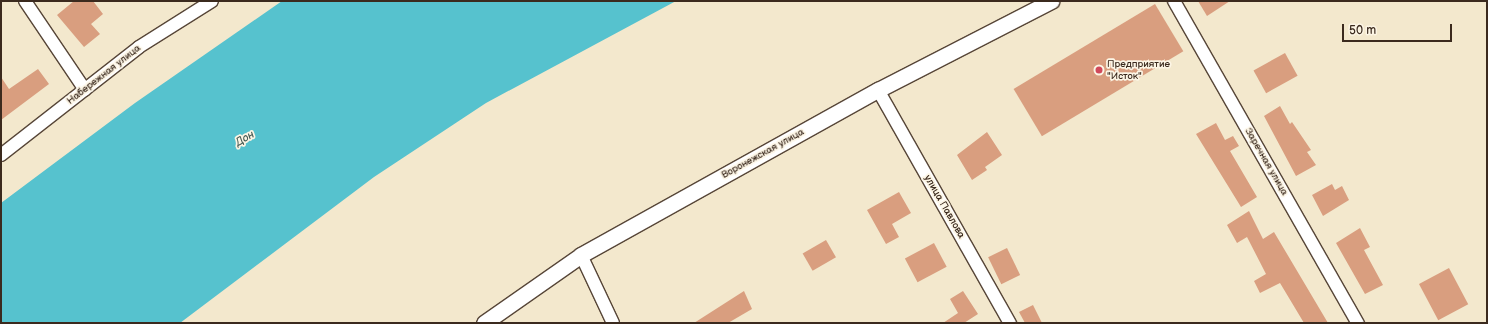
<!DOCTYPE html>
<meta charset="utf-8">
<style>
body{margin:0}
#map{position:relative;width:1488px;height:324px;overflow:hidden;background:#f3e8cd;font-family:"Balsamiq Sans",sans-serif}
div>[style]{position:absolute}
.water>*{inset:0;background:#56c2ce}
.building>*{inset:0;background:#d99e7f;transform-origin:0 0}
.roads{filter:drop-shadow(1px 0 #574638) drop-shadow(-1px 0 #574638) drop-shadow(0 1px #574638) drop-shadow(0 -1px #574638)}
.minor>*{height:12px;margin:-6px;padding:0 6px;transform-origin:6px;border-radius:6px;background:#fff}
.tertiary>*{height:15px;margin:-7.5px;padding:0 7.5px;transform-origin:7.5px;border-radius:7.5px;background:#fff}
.dots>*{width:11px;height:11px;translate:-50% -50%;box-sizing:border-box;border:2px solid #fcf5e5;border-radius:50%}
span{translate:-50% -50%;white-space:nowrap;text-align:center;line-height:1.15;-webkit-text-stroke:3.5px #fcf5e5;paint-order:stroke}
.poi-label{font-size:10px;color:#3b2a1e}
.left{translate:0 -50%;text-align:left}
.street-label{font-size:10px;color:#3b2a1e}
.water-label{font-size:11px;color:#435853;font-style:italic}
.frame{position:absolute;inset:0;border:2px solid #3b2a1e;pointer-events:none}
.scale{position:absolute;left:1342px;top:24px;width:110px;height:18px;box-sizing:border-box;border:2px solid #3b2a1e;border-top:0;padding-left:5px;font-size:12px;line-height:14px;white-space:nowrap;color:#3b2a1e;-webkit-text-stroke:3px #fcf5e5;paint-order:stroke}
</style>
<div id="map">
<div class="water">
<div style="clip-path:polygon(282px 1px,676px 1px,486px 103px,374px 177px,180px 323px,1px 323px,1px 203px,135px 103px)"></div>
</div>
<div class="building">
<div style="clip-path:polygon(74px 1px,93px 1px,103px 14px,91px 24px,100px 34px,84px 47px,57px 15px)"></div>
<div style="clip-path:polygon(1198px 1px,1230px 1px,1207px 16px)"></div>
<div style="left:1155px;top:4px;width:55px;height:165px;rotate:59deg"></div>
<div style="left:1285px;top:53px;width:26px;height:36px;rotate:61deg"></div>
<div style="clip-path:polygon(38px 69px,49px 84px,1px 120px,1px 77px,9px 89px)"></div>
<div style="clip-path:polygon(1280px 106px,1290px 124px,1292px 122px,1311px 150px,1307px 152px,1316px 165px,1296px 176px,1264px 116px)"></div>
<div style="clip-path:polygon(1216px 123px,1225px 140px,1233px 136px,1239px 146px,1230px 151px,1257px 197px,1241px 207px,1196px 134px)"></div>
<div style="clip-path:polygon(987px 132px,1002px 155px,985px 167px,987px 170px,972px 180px,957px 155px)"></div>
<div style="clip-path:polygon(1332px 184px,1335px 190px,1342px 186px,1349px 200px,1323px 216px,1312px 195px)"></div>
<div style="clip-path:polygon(899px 192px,911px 213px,892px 224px,899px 237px,886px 244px,867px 210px)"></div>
<div style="clip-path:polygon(1249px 211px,1263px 239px,1274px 232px,1328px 323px,1304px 323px,1280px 283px,1260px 293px,1254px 281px,1266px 274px,1247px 237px,1237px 243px,1227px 225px)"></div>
<div style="clip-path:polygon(1360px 228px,1370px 247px,1364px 250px,1383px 285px,1365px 294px,1336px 243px)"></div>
<div style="left:826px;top:240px;width:20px;height:27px;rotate:60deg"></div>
<div style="left:934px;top:243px;width:27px;height:33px;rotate:62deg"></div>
<div style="left:1007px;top:248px;width:30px;height:21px;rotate:64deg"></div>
<div style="left:1449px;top:268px;width:41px;height:34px;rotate:62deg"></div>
<div style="clip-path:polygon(744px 291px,752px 309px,728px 323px,694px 323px)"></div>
<div style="clip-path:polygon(963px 291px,978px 314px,964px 323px,943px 323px,958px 313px,950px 299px)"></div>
<div style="clip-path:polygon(1033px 305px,1042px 323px,1025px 323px,1019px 312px)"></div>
</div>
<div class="roads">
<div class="minor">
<div style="left:25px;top:1px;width:107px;rotate:56deg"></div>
<div style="left:1174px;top:1px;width:371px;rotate:60.3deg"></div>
<div style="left:878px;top:90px;width:268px;rotate:60.5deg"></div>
<div style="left:1px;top:155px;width:175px;rotate:-38deg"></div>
<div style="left:139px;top:47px;width:86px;rotate:-32.2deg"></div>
<div style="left:581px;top:255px;width:75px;rotate:64.8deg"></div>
</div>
<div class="tertiary">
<div style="left:484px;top:323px;width:118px;rotate:-35deg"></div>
<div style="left:581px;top:255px;width:340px;rotate:-29.1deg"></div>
<div style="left:878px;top:90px;width:195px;rotate:-27.2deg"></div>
</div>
</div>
<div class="dots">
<div style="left:1099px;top:70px;background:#d1495b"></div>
</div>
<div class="poi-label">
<span class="left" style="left:1107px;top:70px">Предприятие<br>"Исток"</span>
</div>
<div class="street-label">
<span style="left:104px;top:75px;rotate:-38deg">Набережная улица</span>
<span style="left:763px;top:154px;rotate:-29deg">Воронежская улица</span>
<span style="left:1266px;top:162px;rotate:60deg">Заречная улица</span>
<span style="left:944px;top:207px;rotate:60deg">улица Павлова</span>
</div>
<div class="water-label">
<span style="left:245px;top:139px;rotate:-29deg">Дон</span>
</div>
<div class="frame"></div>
<div class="scale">50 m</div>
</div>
